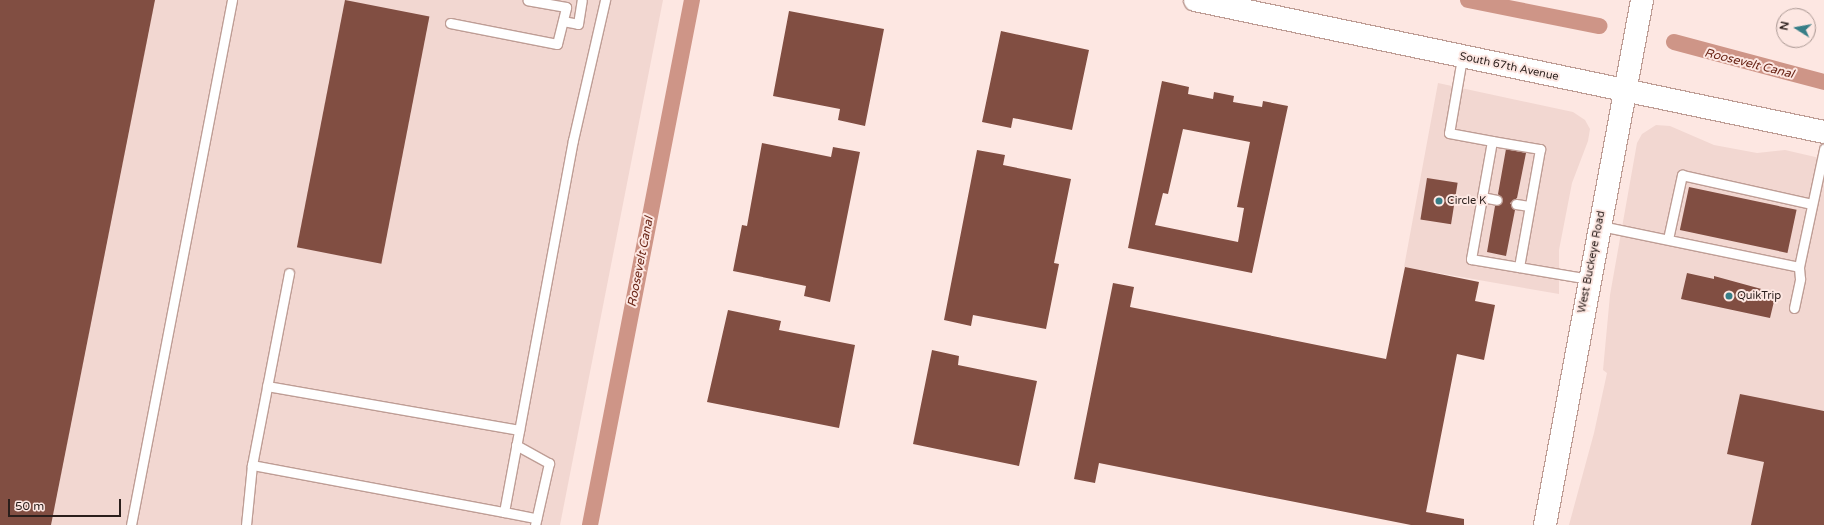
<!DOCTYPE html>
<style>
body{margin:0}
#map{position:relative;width:1824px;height:525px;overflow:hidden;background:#fde7e2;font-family:"Varela Round",sans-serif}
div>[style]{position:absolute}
.built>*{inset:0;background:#f2d7d1}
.canal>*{height:16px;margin:-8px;padding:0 8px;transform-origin:8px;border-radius:8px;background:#ce9587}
.building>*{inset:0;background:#814e42;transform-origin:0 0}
.roads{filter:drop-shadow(1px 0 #be9d95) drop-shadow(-1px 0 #be9d95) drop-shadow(0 1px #be9d95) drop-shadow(0 -1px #be9d95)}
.service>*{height:9px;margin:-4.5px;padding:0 4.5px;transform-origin:4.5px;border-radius:4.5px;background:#fff}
.secondary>*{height:22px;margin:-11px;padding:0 11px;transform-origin:11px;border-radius:11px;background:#fff}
.primary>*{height:22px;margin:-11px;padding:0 11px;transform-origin:11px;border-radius:11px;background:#fff}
.dots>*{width:11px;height:11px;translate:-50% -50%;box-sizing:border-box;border:2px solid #fde7e2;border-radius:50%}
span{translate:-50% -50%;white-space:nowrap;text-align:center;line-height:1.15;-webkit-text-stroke:4px #fde7e2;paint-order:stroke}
.street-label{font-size:11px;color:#2a1e1b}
.poi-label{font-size:11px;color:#2a1e1b}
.left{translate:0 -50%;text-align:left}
.water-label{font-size:12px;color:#6a2516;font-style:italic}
.north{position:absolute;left:1776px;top:8px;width:40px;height:40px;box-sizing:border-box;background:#fde7e2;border:1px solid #a99792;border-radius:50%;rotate:281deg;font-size:11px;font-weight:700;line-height:16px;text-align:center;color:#2a1e1b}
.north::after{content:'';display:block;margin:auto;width:14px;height:18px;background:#377e87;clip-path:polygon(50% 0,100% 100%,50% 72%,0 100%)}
.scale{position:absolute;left:8px;top:499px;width:113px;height:18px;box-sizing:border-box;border:2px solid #2a1e1b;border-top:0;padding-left:5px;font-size:12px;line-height:14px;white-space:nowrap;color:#2a1e1b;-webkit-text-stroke:3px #fde7e2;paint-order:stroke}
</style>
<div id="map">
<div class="built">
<div style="clip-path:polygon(0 0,663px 0,560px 525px,0 525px)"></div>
<div style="clip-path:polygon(1438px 83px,1573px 112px,1585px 120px,1590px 129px,1588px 141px,1572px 183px,1559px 250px,1559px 294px,1404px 267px)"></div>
<div style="clip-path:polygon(1656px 125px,1670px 126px,1714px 145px,1757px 153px,1785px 150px,1824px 159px,1824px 525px,1569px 525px,1594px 433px,1607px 373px,1603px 370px,1610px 295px,1637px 143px,1642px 134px)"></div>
</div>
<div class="canal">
<div style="left:1468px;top:0;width:134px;rotate:11.2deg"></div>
<div style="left:1674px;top:42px;width:155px;rotate:14.9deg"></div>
<div style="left:590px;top:525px;width:535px;rotate:-79.01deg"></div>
</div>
<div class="building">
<div style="clip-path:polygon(0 0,155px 0,51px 525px,0 525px)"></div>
<div style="left:345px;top:0;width:86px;height:252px;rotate:11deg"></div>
<div style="clip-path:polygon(789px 11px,884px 29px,865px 126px,838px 120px,840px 109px,773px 96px)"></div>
<div style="clip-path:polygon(1001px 31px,1089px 50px,1072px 130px,1013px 118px,1011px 128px,982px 122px)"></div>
<div style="clip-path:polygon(evenodd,1162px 81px,1189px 87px,1188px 94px,1213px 99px,1214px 92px,1234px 96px,1233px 102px,1262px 107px,1263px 101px,1288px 106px,1252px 273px,1128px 248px,1162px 81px,1183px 129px,1250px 142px,1237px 207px,1244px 208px,1238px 242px,1155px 225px,1163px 193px,1168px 194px,1183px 129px)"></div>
<div style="clip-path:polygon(762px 143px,831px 157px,833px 147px,860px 152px,830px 302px,804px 296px,806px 286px,733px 271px,742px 225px,747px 226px)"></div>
<div style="clip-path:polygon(1506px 149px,1526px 153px,1517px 198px,1510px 203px,1515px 210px,1506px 256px,1487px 252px,1495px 206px,1503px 201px,1498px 194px)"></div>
<div style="clip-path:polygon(977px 150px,1005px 155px,1003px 165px,1071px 179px,1054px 263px,1059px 264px,1046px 329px,973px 315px,971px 326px,944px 320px)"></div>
<div style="left:1427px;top:178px;width:31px;height:42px;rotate:9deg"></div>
<div style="left:1689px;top:187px;width:110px;height:44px;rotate:12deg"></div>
<div style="clip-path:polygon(1405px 267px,1479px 282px,1475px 301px,1495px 305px,1484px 360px,1457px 354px,1426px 512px,1464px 519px,1464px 525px,1411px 525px,1099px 463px,1095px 483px,1074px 479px,1113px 283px,1134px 287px,1130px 307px,1386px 359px)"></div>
<div style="clip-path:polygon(1687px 273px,1714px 279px,1714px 276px,1776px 293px,1770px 318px,1681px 299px)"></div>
<div style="clip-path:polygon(728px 310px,781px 321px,779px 330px,855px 345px,839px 428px,707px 402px)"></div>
<div style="clip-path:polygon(932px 350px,959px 356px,958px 365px,1037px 381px,1019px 466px,913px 444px)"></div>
<div style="clip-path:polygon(1740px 394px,1824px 411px,1824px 525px,1751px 525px,1764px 462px,1727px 454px)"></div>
</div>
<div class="roads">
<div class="service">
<div style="left:563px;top:21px;width:15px;rotate:11deg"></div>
<div style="left:578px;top:24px;width:24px;rotate:-81deg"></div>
<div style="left:450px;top:23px;width:109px;rotate:11.1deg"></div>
<div style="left:557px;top:44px;width:38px;rotate:-76deg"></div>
<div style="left:566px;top:7px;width:39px;rotate:-170deg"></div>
<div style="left:1462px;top:58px;width:76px;rotate:99.8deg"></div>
<div style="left:1449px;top:133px;width:44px;rotate:10.5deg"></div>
<div style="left:1492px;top:141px;width:120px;rotate:100.1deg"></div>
<div style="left:1471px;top:259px;width:120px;rotate:9.6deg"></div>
<div style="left:1492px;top:141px;width:49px;rotate:9.5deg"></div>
<div style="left:1540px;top:149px;width:120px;rotate:100.1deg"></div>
<div style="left:1482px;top:197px;width:15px;rotate:11deg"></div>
<div style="left:1516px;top:204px;width:13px;rotate:9deg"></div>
<div style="left:1601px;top:226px;width:202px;rotate:11.7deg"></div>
<div style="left:1799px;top:267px;width:121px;rotate:-78deg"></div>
<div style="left:1668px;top:239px;width:66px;rotate:-77.7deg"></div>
<div style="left:1682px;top:175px;width:133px;rotate:12.6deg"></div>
<div style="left:289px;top:273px;width:196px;rotate:100.9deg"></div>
<div style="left:252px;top:465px;width:256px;rotate:10.6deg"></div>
<div style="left:504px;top:512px;width:378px;rotate:-79.5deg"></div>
<div style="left:573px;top:140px;width:144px;rotate:-77.1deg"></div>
<div style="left:1794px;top:308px;width:30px;rotate:-78deg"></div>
<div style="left:1800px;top:279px;width:12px;rotate:-95deg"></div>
<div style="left:267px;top:386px;width:256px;rotate:9.9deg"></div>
<div style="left:516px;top:445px;width:38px;rotate:29deg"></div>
<div style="left:549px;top:463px;width:64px;rotate:102.7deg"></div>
<div style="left:504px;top:512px;width:33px;rotate:11deg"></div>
<div style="left:131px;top:525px;width:535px;rotate:-79.11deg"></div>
<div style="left:246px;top:525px;width:60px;rotate:-84.3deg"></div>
</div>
<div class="secondary">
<div style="left:1195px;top:0;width:643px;rotate:11.85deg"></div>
</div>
<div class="primary">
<div style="left:1545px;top:525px;width:534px;rotate:-79.53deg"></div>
</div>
</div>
<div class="dots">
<div style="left:1439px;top:201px;background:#377e87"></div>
<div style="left:1729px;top:296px;background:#377e87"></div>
</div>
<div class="street-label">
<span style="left:1509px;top:67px;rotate:12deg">South 67th Avenue</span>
<span style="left:1592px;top:262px;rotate:-79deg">West Buckeye Road</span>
</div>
<div class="poi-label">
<span class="left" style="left:1447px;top:201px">Circle K</span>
<span class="left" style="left:1737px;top:296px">QuikTrip</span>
</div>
<div class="water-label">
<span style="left:1749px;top:64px;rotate:14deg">Roosevelt Canal</span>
<span style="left:641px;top:262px;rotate:-79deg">Roosevelt Canal</span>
</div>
<div class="north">N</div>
<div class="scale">50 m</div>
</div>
